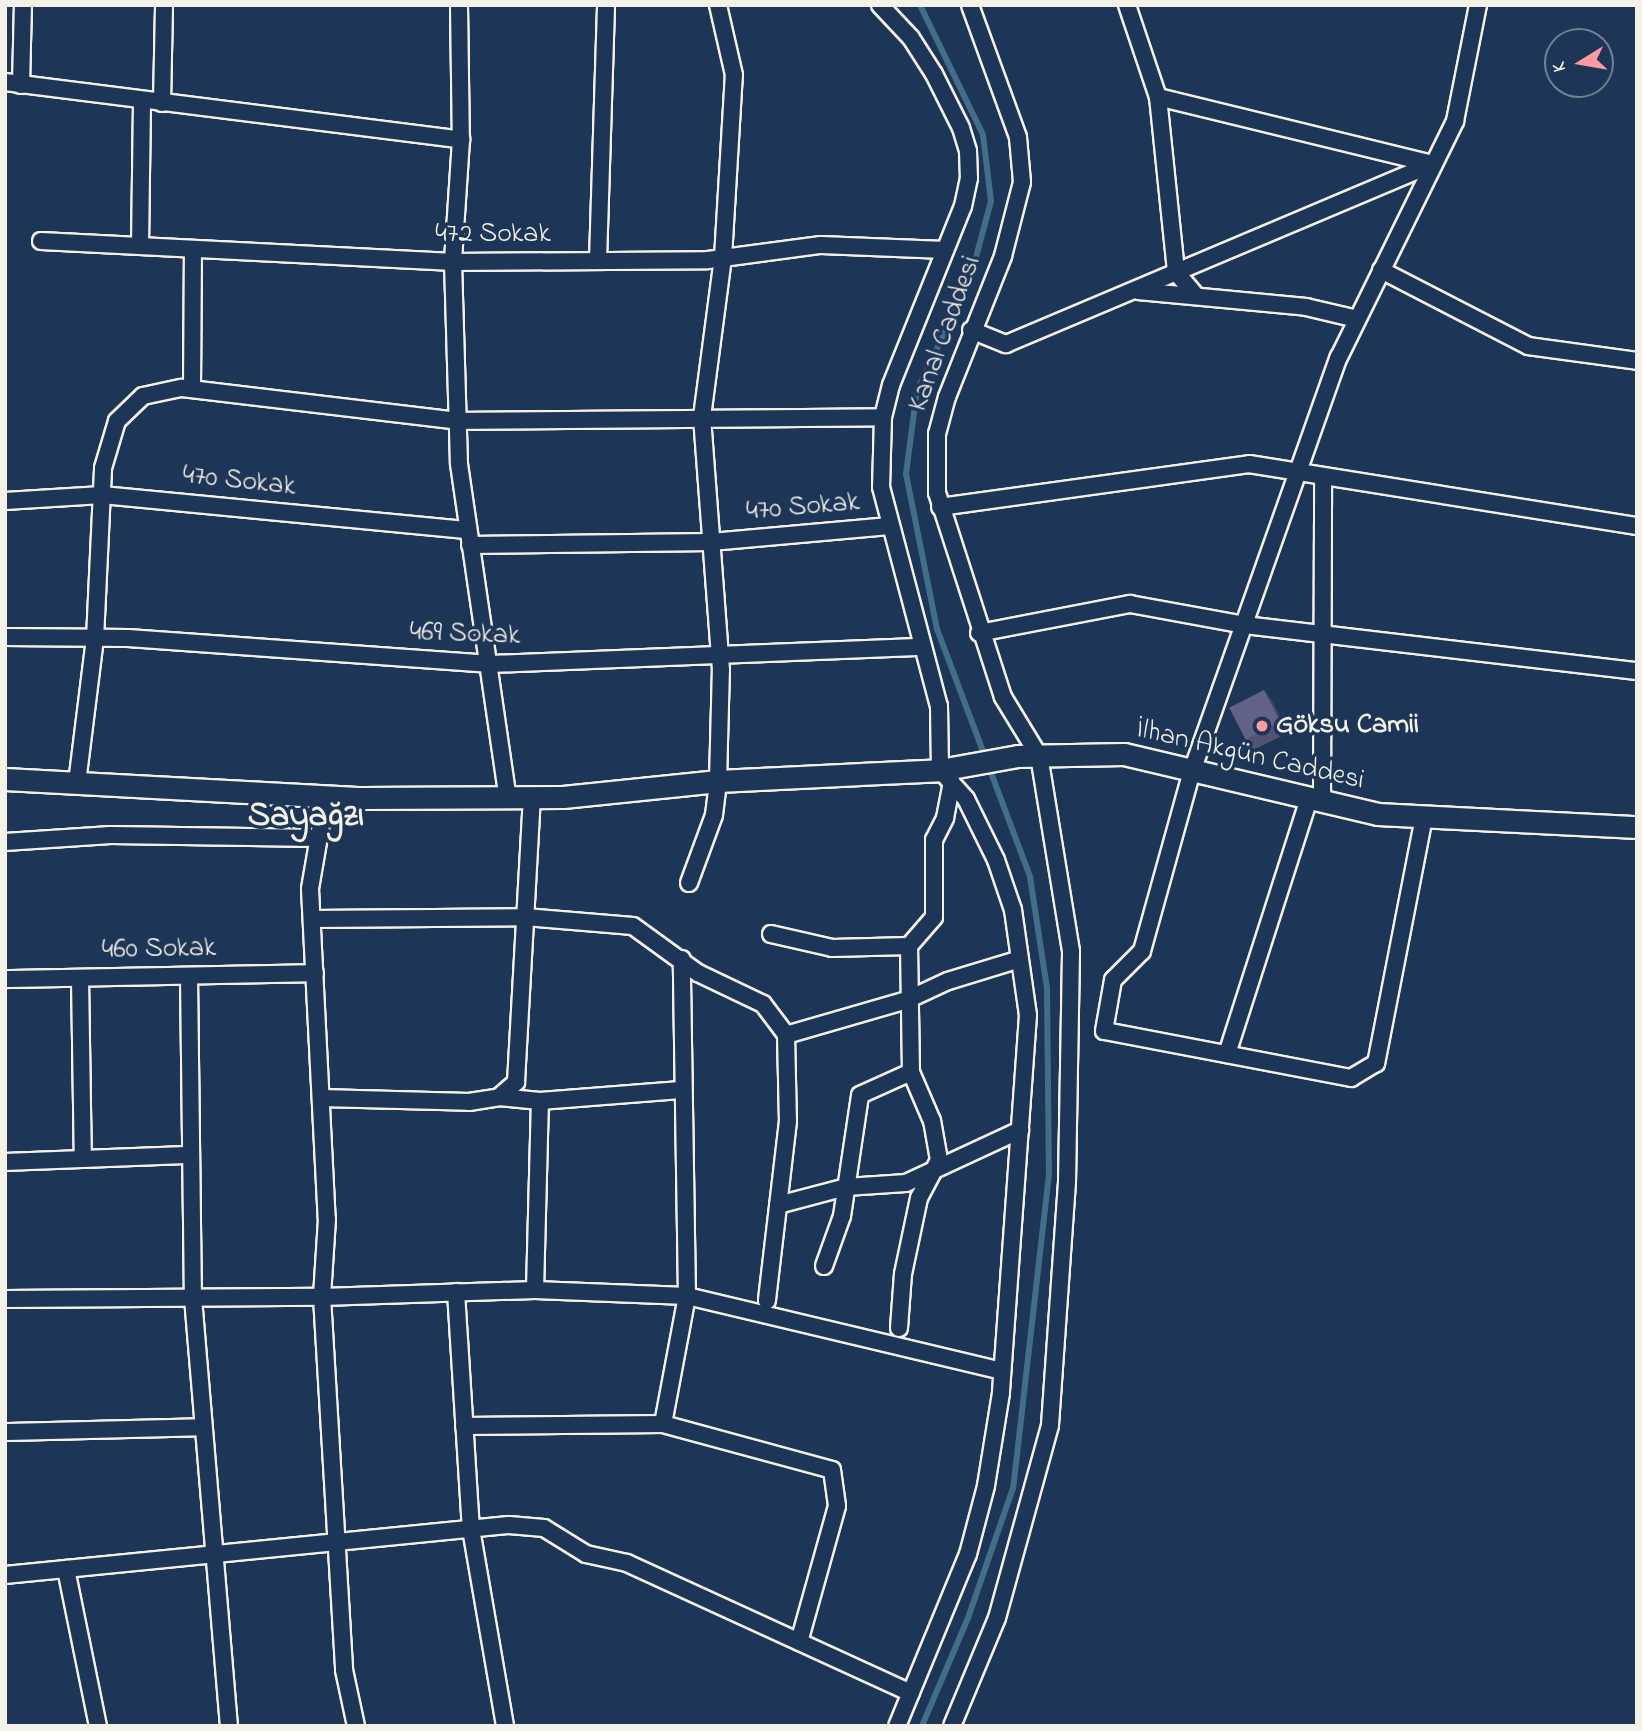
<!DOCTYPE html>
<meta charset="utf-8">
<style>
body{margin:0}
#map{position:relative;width:1642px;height:1731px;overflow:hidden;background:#1d3557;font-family:"Indie Flower",sans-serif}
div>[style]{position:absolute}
.stream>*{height:6px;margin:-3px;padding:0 3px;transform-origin:3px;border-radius:3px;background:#436e89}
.roads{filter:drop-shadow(2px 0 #f4f1e8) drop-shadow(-2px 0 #f4f1e8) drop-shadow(0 2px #f4f1e8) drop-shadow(0 -2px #f4f1e8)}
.street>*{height:16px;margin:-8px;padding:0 8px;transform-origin:8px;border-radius:8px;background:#1d3557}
.secondary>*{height:21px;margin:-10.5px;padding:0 10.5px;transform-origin:10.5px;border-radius:10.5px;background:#1d3557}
.wall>*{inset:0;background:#535474}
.shaded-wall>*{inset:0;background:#44455e}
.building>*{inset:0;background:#616287;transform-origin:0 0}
.dots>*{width:19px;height:19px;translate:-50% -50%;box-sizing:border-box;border:4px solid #1d3557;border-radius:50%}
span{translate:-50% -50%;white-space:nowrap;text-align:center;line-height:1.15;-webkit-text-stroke:7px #1d3557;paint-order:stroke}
.street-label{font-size:28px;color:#f4f1e8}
.poi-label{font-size:28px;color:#f4f1e8;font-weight:700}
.left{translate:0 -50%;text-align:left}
.district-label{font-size:35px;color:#f4f1e8;font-weight:700}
.frame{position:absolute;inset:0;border:7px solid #f4f1e8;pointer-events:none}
.north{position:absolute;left:1544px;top:28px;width:70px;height:70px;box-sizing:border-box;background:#1d3557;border:2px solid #738091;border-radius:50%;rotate:259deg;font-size:19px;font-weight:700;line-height:28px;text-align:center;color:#f4f1e8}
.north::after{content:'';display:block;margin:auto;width:24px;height:32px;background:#ff9aa2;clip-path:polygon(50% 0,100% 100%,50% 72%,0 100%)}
</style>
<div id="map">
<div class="stream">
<div style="left:920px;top:5px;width:144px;rotate:64.1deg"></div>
<div style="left:983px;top:135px;width:66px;rotate:83.1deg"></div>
<div style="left:991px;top:201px;width:82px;rotate:104.9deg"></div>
<div style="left:970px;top:280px;width:122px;rotate:115.7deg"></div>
<div style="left:917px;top:390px;width:85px;rotate:97.5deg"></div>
<div style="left:906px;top:474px;width:158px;rotate:78.7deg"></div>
<div style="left:937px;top:629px;width:265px;rotate:69.4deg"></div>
<div style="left:1030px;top:877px;width:112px;rotate:81.3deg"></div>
<div style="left:1047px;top:988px;width:186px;rotate:89.4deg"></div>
<div style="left:1049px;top:1174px;width:316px;rotate:96.5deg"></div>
<div style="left:1013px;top:1488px;width:138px;rotate:109.1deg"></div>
<div style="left:968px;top:1618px;width:117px;rotate:113.1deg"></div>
</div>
<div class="roads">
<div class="street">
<div style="left:459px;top:5px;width:135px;rotate:89.2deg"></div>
<div style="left:461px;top:140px;width:122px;rotate:93.8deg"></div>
<div style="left:453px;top:262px;width:202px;rotate:88.3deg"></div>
<div style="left:459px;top:464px;width:338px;rotate:81.7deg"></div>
<div style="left:880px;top:5px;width:45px;rotate:46.8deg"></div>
<div style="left:911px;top:38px;width:43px;rotate:57.4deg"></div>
<div style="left:934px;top:74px;width:60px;rotate:63.4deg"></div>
<div style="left:961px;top:128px;width:24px;rotate:73deg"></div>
<div style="left:968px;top:151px;width:27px;rotate:88deg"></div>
<div style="left:969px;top:178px;width:29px;rotate:102deg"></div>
<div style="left:963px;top:206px;width:193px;rotate:111.9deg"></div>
<div style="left:891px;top:385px;width:33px;rotate:104deg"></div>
<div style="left:883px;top:417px;width:70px;rotate:91.6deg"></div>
<div style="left:881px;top:487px;width:227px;rotate:75.2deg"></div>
<div style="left:939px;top:706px;width:64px;rotate:89.1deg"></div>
<div style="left:940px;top:770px;width:39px;rotate:48deg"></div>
<div style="left:966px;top:799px;width:68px;rotate:63.8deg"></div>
<div style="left:996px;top:860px;width:53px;rotate:71.2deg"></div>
<div style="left:1013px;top:910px;width:106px;rotate:81.9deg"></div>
<div style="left:1028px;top:1015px;width:379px;rotate:94.1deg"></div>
<div style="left:1001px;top:1393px;width:94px;rotate:99.2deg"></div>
<div style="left:986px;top:1486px;width:70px;rotate:104.8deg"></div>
<div style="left:968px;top:1554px;width:186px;rotate:112.4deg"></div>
<div style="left:1127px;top:5px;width:97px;rotate:71.4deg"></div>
<div style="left:1158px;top:97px;width:176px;rotate:84.1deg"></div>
<div style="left:1176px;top:272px;width:31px;rotate:50deg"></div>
<div style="left:5px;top:82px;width:460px;rotate:7.2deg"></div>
<div style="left:21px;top:85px;width:80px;rotate:-88.6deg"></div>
<div style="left:1158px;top:97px;width:283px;rotate:13.7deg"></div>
<div style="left:162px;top:103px;width:98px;rotate:-88.8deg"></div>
<div style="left:41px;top:241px;width:413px;rotate:2.9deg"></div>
<div style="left:453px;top:262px;width:255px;rotate:-0.4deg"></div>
<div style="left:708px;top:260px;width:114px;rotate:-7.6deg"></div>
<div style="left:821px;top:245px;width:124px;rotate:2.3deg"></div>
<div style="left:140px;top:246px;width:146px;rotate:-89.2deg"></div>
<div style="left:598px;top:261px;width:256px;rotate:-88.2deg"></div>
<div style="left:1381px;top:270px;width:165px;rotate:27.3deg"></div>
<div style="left:1528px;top:346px;width:110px;rotate:7.8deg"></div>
<div style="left:1138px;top:291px;width:169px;rotate:5.4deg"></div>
<div style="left:1306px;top:307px;width:52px;rotate:13.2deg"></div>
<div style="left:971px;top:330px;width:38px;rotate:22deg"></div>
<div style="left:1006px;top:344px;width:463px;rotate:-22.9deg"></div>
<div style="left:192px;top:389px;width:140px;rotate:-89.6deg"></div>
<div style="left:5px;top:501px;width:97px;rotate:-3.5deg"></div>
<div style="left:102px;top:495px;width:368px;rotate:5.5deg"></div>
<div style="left:940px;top:507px;width:312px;rotate:-7.9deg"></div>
<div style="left:1249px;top:464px;width:393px;rotate:9.1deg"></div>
<div style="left:470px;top:545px;width:241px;rotate:-0.7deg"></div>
<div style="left:711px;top:542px;width:179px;rotate:-5.1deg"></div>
<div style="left:979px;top:633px;width:154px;rotate:-10.9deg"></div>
<div style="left:1130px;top:604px;width:116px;rotate:10.4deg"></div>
<div style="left:1244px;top:625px;width:396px;rotate:6.7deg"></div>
<div style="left:5px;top:637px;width:123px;rotate:0.5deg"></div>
<div style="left:128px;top:638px;width:364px;rotate:4.1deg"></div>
<div style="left:491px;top:664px;width:432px;rotate:-2.3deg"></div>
<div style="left:77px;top:783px;width:145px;rotate:-82.9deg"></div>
<div style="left:95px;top:639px;width:171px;rotate:-87.3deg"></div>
<div style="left:103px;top:468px;width:49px;rotate:-73.4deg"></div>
<div style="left:117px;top:421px;width:36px;rotate:-44deg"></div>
<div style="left:143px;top:396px;width:40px;rotate:-12deg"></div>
<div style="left:182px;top:388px;width:278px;rotate:6.8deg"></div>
<div style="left:458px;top:421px;width:425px;rotate:-0.5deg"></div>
<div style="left:326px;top:796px;width:94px;rotate:99.8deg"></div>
<div style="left:310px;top:889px;width:330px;rotate:87.1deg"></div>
<div style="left:327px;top:1219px;width:78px;rotate:93.7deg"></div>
<div style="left:322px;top:1297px;width:374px;rotate:86.6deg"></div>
<div style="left:344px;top:1670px;width:57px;rotate:77.9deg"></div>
<div style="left:1322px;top:802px;width:324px;rotate:-89.8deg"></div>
<div style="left:1424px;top:817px;width:251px;rotate:101deg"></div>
<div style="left:1376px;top:1063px;width:29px;rotate:149deg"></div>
<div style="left:1351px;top:1078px;width:251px;rotate:-169.2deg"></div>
<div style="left:1104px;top:1031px;width:52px;rotate:-80deg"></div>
<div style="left:1113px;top:980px;width:41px;rotate:-45deg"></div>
<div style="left:1142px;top:951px;width:187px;rotate:-74.5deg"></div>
<div style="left:1192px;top:771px;width:439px;rotate:-70.5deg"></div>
<div style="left:1339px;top:357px;width:263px;rotate:-63.8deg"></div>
<div style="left:1455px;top:121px;width:118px;rotate:-78.8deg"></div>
<div style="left:5px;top:842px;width:106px;rotate:-3.8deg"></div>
<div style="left:111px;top:835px;width:208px;rotate:0.8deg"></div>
<div style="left:689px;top:883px;width:72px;rotate:-69.8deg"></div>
<div style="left:714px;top:815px;width:34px;rotate:-83deg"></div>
<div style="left:718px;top:781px;width:111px;rotate:-88.5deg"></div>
<div style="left:721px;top:670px;width:254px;rotate:-94.3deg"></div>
<div style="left:702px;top:417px;width:160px;rotate:-82.5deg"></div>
<div style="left:723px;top:258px;width:183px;rotate:-86.6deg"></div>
<div style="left:734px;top:75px;width:72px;rotate:-102.9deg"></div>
<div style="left:312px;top:919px;width:213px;rotate:-0.5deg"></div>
<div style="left:525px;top:917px;width:108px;rotate:4.8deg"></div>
<div style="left:633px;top:926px;width:80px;rotate:35.9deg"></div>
<div style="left:698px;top:973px;width:72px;rotate:25.5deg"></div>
<div style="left:763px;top:1004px;width:39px;rotate:53deg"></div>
<div style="left:786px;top:1035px;width:86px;rotate:88.7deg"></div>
<div style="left:788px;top:1121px;width:181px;rotate:96.7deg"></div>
<div style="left:771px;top:934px;width:63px;rotate:12.9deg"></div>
<div style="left:832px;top:948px;width:77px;rotate:-1.5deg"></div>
<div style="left:189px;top:976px;width:322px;rotate:89.3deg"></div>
<div style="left:193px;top:1298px;width:430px;rotate:85.2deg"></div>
<div style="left:80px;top:978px;width:181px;rotate:89.1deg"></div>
<div style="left:5px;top:979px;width:310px;rotate:-1.1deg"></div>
<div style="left:786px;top:1035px;width:126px;rotate:-16.1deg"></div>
<div style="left:907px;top:1000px;width:45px;rotate:-24.9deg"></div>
<div style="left:948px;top:981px;width:75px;rotate:-17deg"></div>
<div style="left:1227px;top:1054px;width:269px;rotate:-72.2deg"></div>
<div style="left:499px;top:1097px;width:41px;rotate:5.6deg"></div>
<div style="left:540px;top:1101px;width:141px;rotate:-4.5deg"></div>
<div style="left:321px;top:1098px;width:148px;rotate:1.5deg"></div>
<div style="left:469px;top:1102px;width:30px;rotate:-9deg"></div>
<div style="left:499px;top:1097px;width:23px;rotate:-41deg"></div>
<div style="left:516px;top:1082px;width:285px;rotate:-86.8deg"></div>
<div style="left:5px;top:1162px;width:186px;rotate:-2.2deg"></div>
<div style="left:778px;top:1205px;width:70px;rotate:-14.8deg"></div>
<div style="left:846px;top:1187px;width:60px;rotate:-3.8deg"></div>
<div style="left:906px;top:1183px;width:126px;rotate:-24.9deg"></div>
<div style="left:824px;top:1266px;width:53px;rotate:-70.2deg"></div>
<div style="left:842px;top:1216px;width:122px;rotate:-81.5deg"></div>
<div style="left:860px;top:1095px;width:56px;rotate:-24.3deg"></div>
<div style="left:535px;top:1290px;width:189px;rotate:-88.5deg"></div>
<div style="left:456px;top:1292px;width:237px;rotate:86.4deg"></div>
<div style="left:471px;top:1529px;width:200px;rotate:80.2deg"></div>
<div style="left:5px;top:1299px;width:317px;rotate:-0.4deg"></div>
<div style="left:322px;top:1297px;width:213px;rotate:-1.9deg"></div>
<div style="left:535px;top:1290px;width:152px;rotate:2.3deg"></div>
<div style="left:687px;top:1296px;width:324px;rotate:13.4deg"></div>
<div style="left:899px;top:1328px;width:54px;rotate:-85.8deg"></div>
<div style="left:903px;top:1274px;width:78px;rotate:-78.1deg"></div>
<div style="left:919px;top:1198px;width:43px;rotate:-62.2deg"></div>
<div style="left:939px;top:1160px;width:40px;rotate:-100deg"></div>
<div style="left:932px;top:1121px;width:53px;rotate:-113.2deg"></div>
<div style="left:911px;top:1072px;width:126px;rotate:-90.9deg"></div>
<div style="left:909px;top:946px;width:38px;rotate:-49deg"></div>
<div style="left:934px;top:917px;width:77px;rotate:-90deg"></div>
<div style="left:934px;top:840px;width:25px;rotate:-63deg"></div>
<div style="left:945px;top:818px;width:36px;rotate:-79deg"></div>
<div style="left:663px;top:1424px;width:130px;rotate:-79.4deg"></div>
<div style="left:687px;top:1296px;width:337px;rotate:-90.9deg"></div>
<div style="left:464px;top:1426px;width:199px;rotate:-0.6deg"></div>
<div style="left:663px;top:1424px;width:175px;rotate:15.2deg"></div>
<div style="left:832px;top:1470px;width:36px;rotate:82deg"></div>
<div style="left:837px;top:1506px;width:141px;rotate:105.6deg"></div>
<div style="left:5px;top:1432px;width:198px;rotate:-1.4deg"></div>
<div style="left:66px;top:1569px;width:160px;rotate:78.5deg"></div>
<div style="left:5px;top:1575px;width:506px;rotate:-5.67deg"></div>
<div style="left:509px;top:1525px;width:35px;rotate:5deg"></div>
<div style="left:544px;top:1528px;width:49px;rotate:31.8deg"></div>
<div style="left:586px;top:1554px;width:42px;rotate:12.4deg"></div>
<div style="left:627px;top:1563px;width:312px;rotate:24.6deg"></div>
<div style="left:952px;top:1726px;width:117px;rotate:-67.4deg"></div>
<div style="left:997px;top:1618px;width:200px;rotate:-74.6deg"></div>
<div style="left:1050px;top:1425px;width:244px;rotate:-86deg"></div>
<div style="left:1067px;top:1182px;width:231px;rotate:-89deg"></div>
<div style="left:1071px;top:951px;width:198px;rotate:-99.3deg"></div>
<div style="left:1039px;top:756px;width:69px;rotate:-121.4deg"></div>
<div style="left:1003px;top:697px;width:214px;rotate:-107.9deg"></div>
<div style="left:937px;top:493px;width:59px;rotate:-90deg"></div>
<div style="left:937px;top:434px;width:38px;rotate:-75deg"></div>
<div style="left:947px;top:397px;width:152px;rotate:-68.3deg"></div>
<div style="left:1003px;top:256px;width:76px;rotate:-75.6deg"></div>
<div style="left:1022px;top:182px;width:45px;rotate:-95.1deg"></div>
<div style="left:1018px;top:137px;width:140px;rotate:-110deg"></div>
</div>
<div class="secondary">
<div style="left:5px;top:779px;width:357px;rotate:3.1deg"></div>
<div style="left:361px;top:798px;width:202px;rotate:-0.3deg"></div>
<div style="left:563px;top:797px;width:156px;rotate:-5.9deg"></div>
<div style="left:718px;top:781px;width:222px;rotate:-2.8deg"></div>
<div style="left:940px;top:770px;width:79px;rotate:-10.2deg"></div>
<div style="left:1018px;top:756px;width:106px;rotate:-1.1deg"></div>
<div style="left:1124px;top:754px;width:261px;rotate:13.3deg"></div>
<div style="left:1378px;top:814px;width:259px;rotate:2.9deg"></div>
</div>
</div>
<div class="wall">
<div style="clip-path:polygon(1264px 690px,1272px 701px,1288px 733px,1253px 750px,1245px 740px)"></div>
</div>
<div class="shaded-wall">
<div style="clip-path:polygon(1264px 690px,1272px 701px,1288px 733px,1280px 722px)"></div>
</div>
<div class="building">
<div style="left:1264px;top:690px;width:36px;height:39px;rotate:63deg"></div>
</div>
<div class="dots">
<div style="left:1262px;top:726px;background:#ff9aa2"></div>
</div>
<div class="street-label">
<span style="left:493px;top:235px">472 Sokak</span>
<span style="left:946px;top:334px;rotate:-70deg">Kanal Caddesi</span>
<span style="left:239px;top:482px;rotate:6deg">470 Sokak</span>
<span style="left:803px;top:508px;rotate:-5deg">470 Sokak</span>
<span style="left:465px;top:635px;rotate:2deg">469 Sokak</span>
<span style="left:1250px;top:756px;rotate:13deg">İlhan Akgün Caddesi</span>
<span style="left:159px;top:950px;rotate:-1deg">460 Sokak</span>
</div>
<div class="poi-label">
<span class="left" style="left:1276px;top:726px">Göksu Camii</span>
</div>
<div class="district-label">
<span style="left:306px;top:817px">Sayağzı</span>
</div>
<div class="frame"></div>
<div class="north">K</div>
</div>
